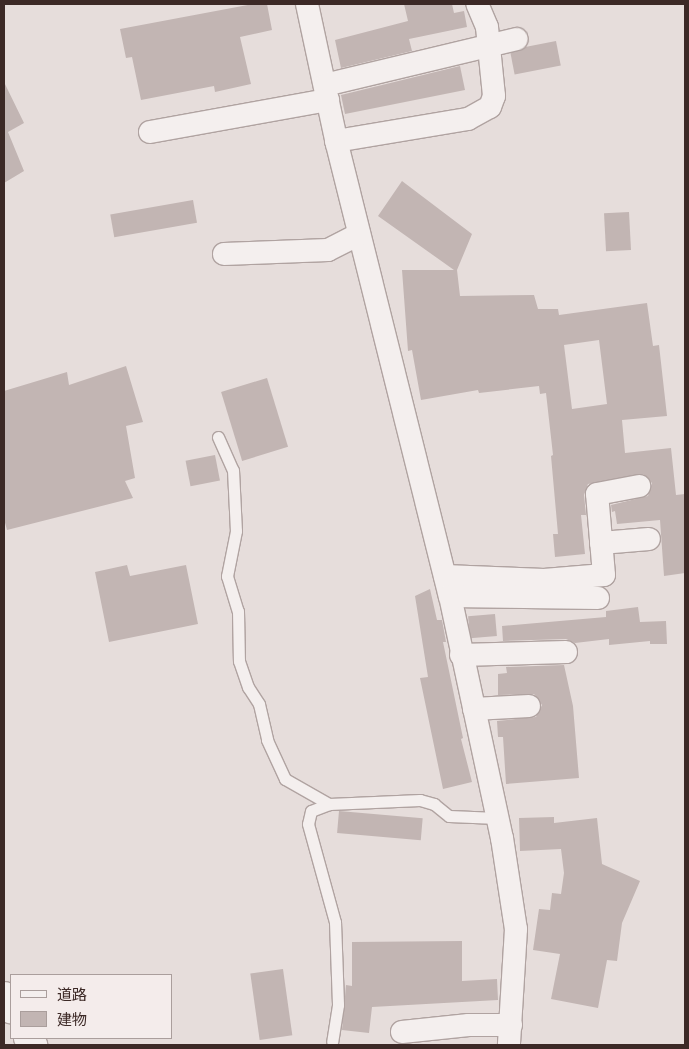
<!DOCTYPE html>
<meta charset="utf-8">
<style>
body{margin:0}
#map{position:relative;width:689px;height:1049px;overflow:hidden;background:#e6dddb;font-family:"Work Sans","Noto Sans JP",sans-serif}
div>[style]{position:absolute}
.building>*{inset:0;background:#c2b5b3;transform-origin:0 0}
.roads{filter:drop-shadow(1px 0 #b0a3a1) drop-shadow(-1px 0 #b0a3a1) drop-shadow(0 1px #b0a3a1) drop-shadow(0 -1px #b0a3a1)}
.service>*{height:11px;margin:-5.5px;padding:0 5.5px;transform-origin:5.5px;border-radius:5.5px;background:#f4efee}
.minor>*{height:22px;margin:-11px;padding:0 11px;transform-origin:11px;border-radius:11px;background:#f4efee}
.tertiary>*{height:28px;margin:-14px;padding:0 14px;transform-origin:14px;border-radius:14px;background:#f4efee}
span{translate:-50% -50%;white-space:nowrap;text-align:center;line-height:1.15;-webkit-text-stroke:4px #f4eceb;paint-order:stroke}
.frame{position:absolute;inset:0;border:5px solid #3c2926;pointer-events:none}
.legend{position:absolute;left:10px;top:974px;width:162px;height:65px;box-sizing:border-box;background:#f4eceb;border:1px solid #aa9e9c;margin:0;padding:6px 9px;list-style:none;font-size:15px;color:#3c2926}
.legend li{display:flex;align-items:center;gap:10px;height:25px}
.legend b{width:25px;border:1px solid #aa9e9c}
</style>
<div id="map">
<div class="building">
<div style="clip-path:polygon(253px 4px,267px 4px,272px 30px,240px 37px,251px 84px,215px 92px,214px 86px,141px 100px,132px 57px,126px 58px,120px 29px)"></div>
<div style="clip-path:polygon(404px 4px,452px 4px,454px 13px,464px 11px,467px 27px,409px 39px,412px 51px,341px 68px,335px 40px,408px 21px)"></div>
<div style="left:556px;top:41px;width:25px;height:47px;rotate:79deg"></div>
<div style="clip-path:polygon(460px 66px,465px 90px,345px 114px,341px 95px)"></div>
<div style="clip-path:polygon(4px 82px,24px 123px,8px 132px,24px 171px,4px 183px)"></div>
<div style="clip-path:polygon(evenodd,402px 181px,472px 234px,457px 270px,460px 296px,534px 295px,538px 309px,558px 309px,559px 315px,647px 303px,653px 346px,659px 345px,667px 416px,622px 420px,625px 453px,671px 448px,676px 495px,685px 494px,685px 573px,664px 576px,660px 520px,617px 524px,615px 511px,612px 512px,611px 505px,648px 496px,652px 483px,643px 474px,588px 484px,584px 495px,586px 515px,581px 515px,585px 554px,555px 557px,553px 534px,558px 534px,551px 456px,553px 455px,546px 393px,540px 394px,539px 386px,479px 393px,478px 390px,421px 400px,412px 350px,408px 351px,402px 270px,454px 270px,378px 216px,402px 181px,599px 340px,607px 404px,572px 409px,564px 345px,599px 340px)"></div>
<div style="left:193px;top:200px;width:23px;height:84px;rotate:80deg"></div>
<div style="left:629px;top:212px;width:38px;height:25px;rotate:87deg"></div>
<div style="clip-path:polygon(126px 366px,143px 422px,126px 426px,135px 478px,125px 481px,133px 498px,7px 530px,4px 519px,4px 391px,67px 372px,69px 385px)"></div>
<div style="left:267px;top:378px;width:72px;height:48px;rotate:73deg"></div>
<div style="left:215px;top:455px;width:26px;height:30px;rotate:79deg"></div>
<div style="clip-path:polygon(127px 565px,130px 576px,186px 565px,198px 624px,109px 642px,95px 572px)"></div>
<div style="clip-path:polygon(430px 589px,437px 620px,442px 620px,446px 642px,443px 642px,463px 738px,461px 739px,472px 782px,443px 789px,420px 678px,428px 677px,415px 596px)"></div>
<div style="clip-path:polygon(638px 607px,640px 622px,666px 621px,667px 644px,650px 644px,650px 641px,609px 645px,609px 639px,575px 643px,566px 639px,503px 641px,502px 626px,606px 617px,606px 611px)"></div>
<div style="left:495px;top:614px;width:22px;height:27px;rotate:85deg"></div>
<div style="clip-path:polygon(564px 665px,573px 706px,579px 778px,506px 784px,503px 737px,498px 737px,497px 721px,536px 717px,542px 705px,534px 694px,498px 695px,498px 674px,507px 673px,506px 667px)"></div>
<div style="left:339px;top:811px;width:84px;height:22px;rotate:5deg"></div>
<div style="clip-path:polygon(554px 817px,554px 823px,597px 818px,602px 864px,640px 881px,622px 923px,617px 961px,607px 960px,598px 1008px,551px 999px,560px 954px,533px 950px,539px 909px,550px 910px,552px 893px,561px 894px,564px 873px,561px 849px,520px 851px,519px 818px)"></div>
<div style="clip-path:polygon(462px 941px,462px 981px,497px 979px,498px 1000px,372px 1007px,369px 1033px,342px 1030px,346px 985px,352px 986px,352px 942px)"></div>
<div style="left:283px;top:969px;width:67px;height:33px;rotate:82deg"></div>
</div>
<div class="roads">
<div class="service">
<div style="left:218px;top:437px;width:36px;rotate:66deg"></div>
<div style="left:233px;top:470px;width:61px;rotate:87.2deg"></div>
<div style="left:236px;top:531px;width:46px;rotate:101.3deg"></div>
<div style="left:227px;top:576px;width:37px;rotate:73deg"></div>
<div style="left:238px;top:611px;width:50px;rotate:88.9deg"></div>
<div style="left:239px;top:661px;width:28px;rotate:71deg"></div>
<div style="left:248px;top:687px;width:20px;rotate:57deg"></div>
<div style="left:259px;top:704px;width:37px;rotate:77deg"></div>
<div style="left:267px;top:740px;width:43px;rotate:65.2deg"></div>
<div style="left:285px;top:779px;width:51px;rotate:29.6deg"></div>
<div style="left:329px;top:804px;width:91px;rotate:-2.5deg"></div>
<div style="left:420px;top:800px;width:15px;rotate:16deg"></div>
<div style="left:434px;top:804px;width:19px;rotate:39deg"></div>
<div style="left:449px;top:816px;width:48px;rotate:2.4deg"></div>
<div style="left:329px;top:804px;width:19px;rotate:159deg"></div>
<div style="left:311px;top:811px;width:13px;rotate:103deg"></div>
<div style="left:308px;top:824px;width:102px;rotate:74.6deg"></div>
<div style="left:335px;top:922px;width:83px;rotate:87.9deg"></div>
<div style="left:338px;top:1005px;width:37px;rotate:99deg"></div>
</div>
<div class="minor">
<div style="left:307px;top:4px;width:143px;rotate:77.9deg"></div>
<div style="left:337px;top:144px;width:466px;rotate:76deg"></div>
<div style="left:450px;top:596px;width:248px;rotate:77.9deg"></div>
<div style="left:502px;top:838px;width:92px;rotate:81.3deg"></div>
<div style="left:516px;top:929px;width:116px;rotate:93.5deg"></div>
<div style="left:325px;top:85px;width:197px;rotate:-13.5deg"></div>
<div style="left:150px;top:132px;width:181px;rotate:-10.2deg"></div>
<div style="left:336px;top:141px;width:134px;rotate:-9.5deg"></div>
<div style="left:468px;top:119px;width:25px;rotate:-29deg"></div>
<div style="left:490px;top:107px;width:12px;rotate:-70deg"></div>
<div style="left:494px;top:96px;width:69px;rotate:-95.8deg"></div>
<div style="left:487px;top:27px;width:25px;rotate:-113deg"></div>
<div style="left:224px;top:254px;width:104px;rotate:-2.2deg"></div>
<div style="left:328px;top:250px;width:35px;rotate:-27deg"></div>
<div style="left:601px;top:543px;width:48px;rotate:-4.8deg"></div>
<div style="left:445px;top:576px;width:99px;rotate:2.3deg"></div>
<div style="left:544px;top:580px;width:60px;rotate:-4.8deg"></div>
<div style="left:604px;top:575px;width:81px;rotate:-94.9deg"></div>
<div style="left:597px;top:494px;width:43px;rotate:-10.8deg"></div>
<div style="left:450px;top:596px;width:148px;rotate:0.8deg"></div>
<div style="left:461px;top:655px;width:105px;rotate:-1.6deg"></div>
<div style="left:474px;top:709px;width:55px;rotate:-3.1deg"></div>
<div style="left:402px;top:1032px;width:67px;rotate:-6deg"></div>
<div style="left:469px;top:1025px;width:42px"></div>
</div>
<div class="tertiary">
<div style="left:4px;top:996px;width:15px;rotate:62deg"></div>
<div style="left:28px;top:1038px;width:9px;rotate:54deg"></div>
</div>
</div>
<div class="frame"></div>
<ul class="legend">
<li><b style="height:6px;background:#f4efee"></b>道路</li>
<li><b style="height:14px;background:#c2b5b3"></b>建物</li>
</ul>
</div>
